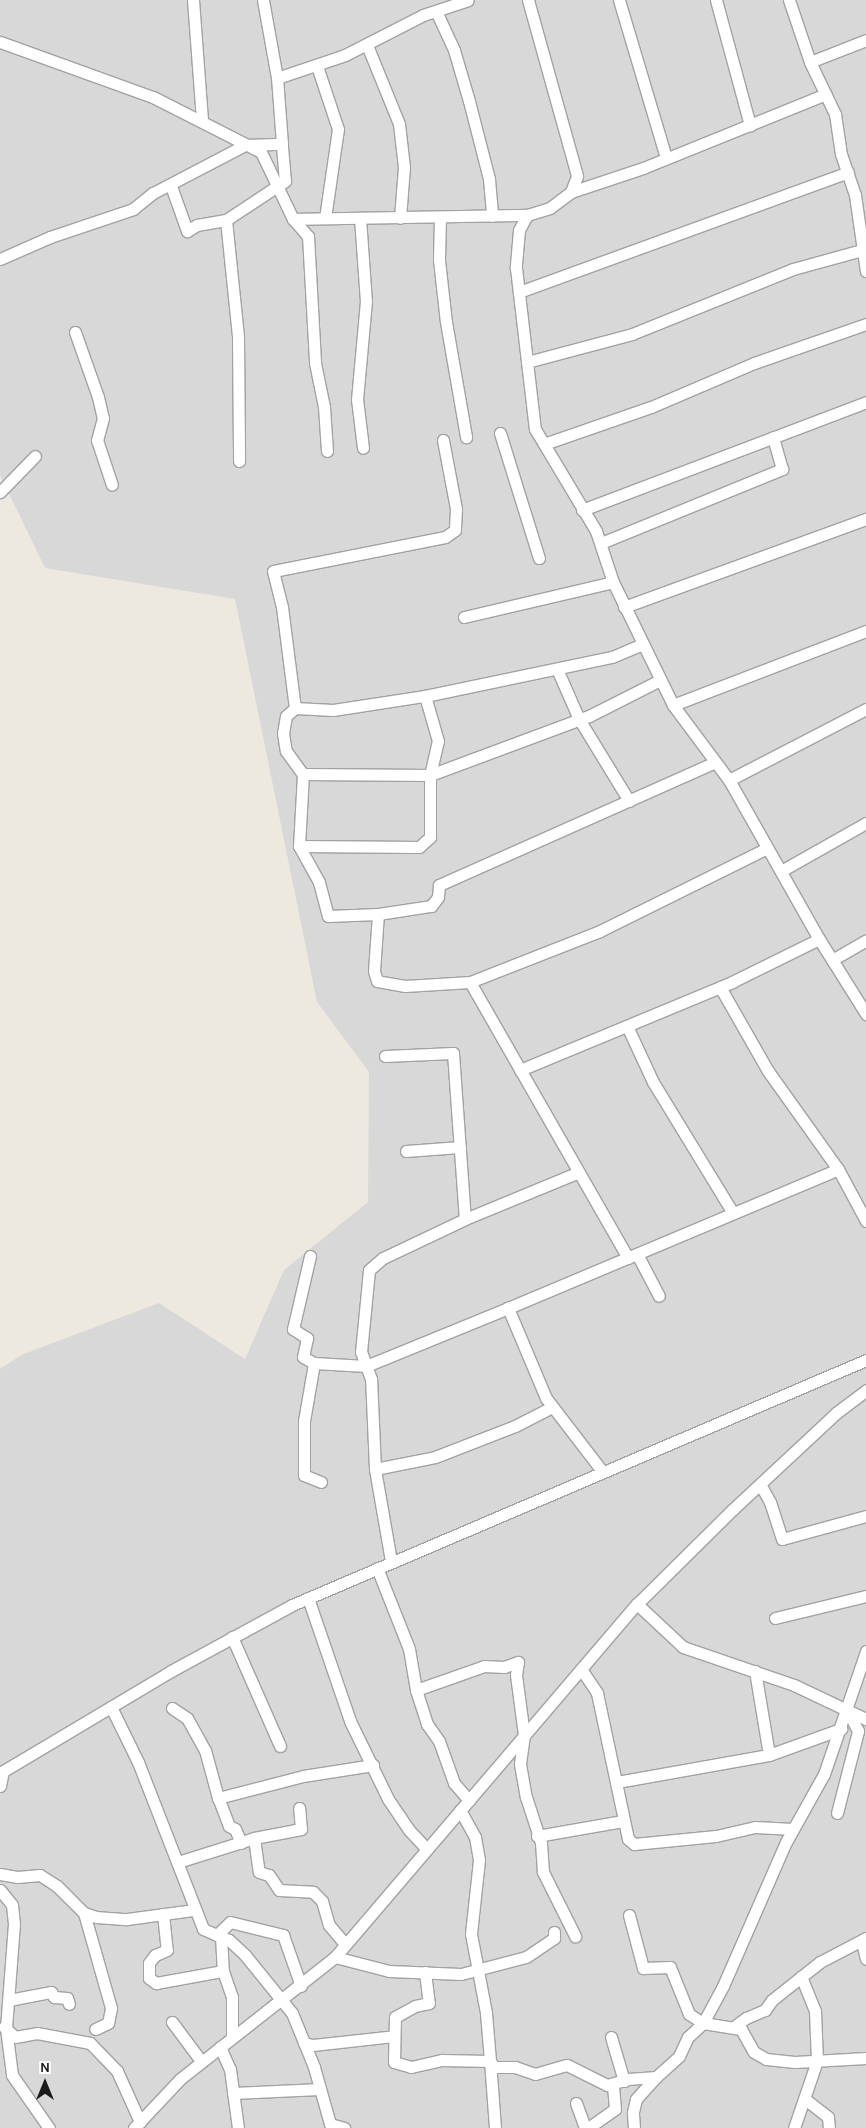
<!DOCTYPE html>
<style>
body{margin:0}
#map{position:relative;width:866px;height:2128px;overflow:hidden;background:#eee9df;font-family:Karla,sans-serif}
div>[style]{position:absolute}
.residential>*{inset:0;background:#d9d8d8}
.roads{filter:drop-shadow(1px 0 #a2a2a2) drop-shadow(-1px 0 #a2a2a2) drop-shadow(0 1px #a2a2a2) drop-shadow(0 -1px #a2a2a2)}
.minor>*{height:11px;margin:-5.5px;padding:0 5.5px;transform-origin:5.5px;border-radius:5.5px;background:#fff}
span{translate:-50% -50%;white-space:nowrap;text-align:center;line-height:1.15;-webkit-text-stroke:5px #fff;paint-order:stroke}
.north{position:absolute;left:20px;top:2058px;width:50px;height:50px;-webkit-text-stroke:4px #fff;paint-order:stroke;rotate:0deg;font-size:14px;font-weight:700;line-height:20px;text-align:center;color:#1b1b1b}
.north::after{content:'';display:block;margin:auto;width:18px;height:22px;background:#1b1b1b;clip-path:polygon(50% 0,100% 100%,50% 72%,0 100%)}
</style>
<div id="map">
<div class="residential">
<div style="clip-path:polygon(0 0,866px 0,866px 2128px,0 2128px,0 1369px,21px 1355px,159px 1303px,245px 1359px,284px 1270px,368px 1202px,369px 1072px,317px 1002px,235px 599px,45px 568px,0 475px)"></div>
</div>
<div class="roads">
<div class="minor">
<div style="left:193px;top:0;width:121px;rotate:85.7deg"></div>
<div style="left:263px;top:0;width:79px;rotate:79.8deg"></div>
<div style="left:528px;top:0;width:183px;rotate:74.4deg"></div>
<div style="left:577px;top:176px;width:17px;rotate:111deg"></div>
<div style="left:571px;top:192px;width:26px;rotate:143deg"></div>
<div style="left:550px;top:208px;width:24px;rotate:163deg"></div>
<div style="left:527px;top:215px;width:17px;rotate:118deg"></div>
<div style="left:519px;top:230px;width:38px;rotate:95deg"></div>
<div style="left:516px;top:268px;width:162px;rotate:83.3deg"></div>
<div style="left:535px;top:429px;width:119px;rotate:59.1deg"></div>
<div style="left:596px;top:531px;width:54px;rotate:71.6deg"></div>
<div style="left:613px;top:582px;width:137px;rotate:64deg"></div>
<div style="left:673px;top:705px;width:94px;rotate:53.3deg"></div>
<div style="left:729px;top:780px;width:183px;rotate:60.5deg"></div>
<div style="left:819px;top:939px;width:89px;rotate:57.9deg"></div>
<div style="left:619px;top:0;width:165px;rotate:73.4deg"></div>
<div style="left:716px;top:0;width:130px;rotate:74.8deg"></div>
<div style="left:789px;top:0;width:65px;rotate:71.3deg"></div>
<div style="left:810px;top:62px;width:58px;rotate:64.3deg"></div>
<div style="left:835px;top:114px;width:40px;rotate:81.5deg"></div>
<div style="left:841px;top:154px;width:43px;rotate:71.1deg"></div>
<div style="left:855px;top:195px;width:77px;rotate:81.8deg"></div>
<div style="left:436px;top:11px;width:43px;rotate:65.2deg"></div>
<div style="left:454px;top:50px;width:53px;rotate:73.6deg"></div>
<div style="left:469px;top:101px;width:81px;rotate:75.6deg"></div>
<div style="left:489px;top:179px;width:37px;rotate:85deg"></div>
<div style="left:0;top:42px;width:163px;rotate:19.8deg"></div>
<div style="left:153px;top:97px;width:121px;rotate:27deg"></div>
<div style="left:261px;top:152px;width:74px;rotate:64.5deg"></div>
<div style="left:293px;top:219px;width:23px;rotate:49deg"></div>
<div style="left:308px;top:236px;width:127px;rotate:86.8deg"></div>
<div style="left:315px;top:363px;width:45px;rotate:78.4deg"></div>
<div style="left:324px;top:407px;width:44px;rotate:86.1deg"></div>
<div style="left:367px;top:45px;width:85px;rotate:67.9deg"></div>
<div style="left:399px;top:124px;width:43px;rotate:83.4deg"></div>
<div style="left:404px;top:167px;width:51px;rotate:94.5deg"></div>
<div style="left:810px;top:62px;width:60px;rotate:-21.4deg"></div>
<div style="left:317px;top:66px;width:66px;rotate:71.6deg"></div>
<div style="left:338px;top:129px;width:90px;rotate:98.3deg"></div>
<div style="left:171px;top:186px;width:48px;rotate:70.4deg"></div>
<div style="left:187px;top:231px;width:12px;rotate:-31deg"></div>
<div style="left:197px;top:225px;width:29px;rotate:-10deg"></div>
<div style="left:226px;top:220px;width:71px;rotate:-33.5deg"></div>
<div style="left:285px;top:181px;width:37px;rotate:-95deg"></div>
<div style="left:571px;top:192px;width:76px;rotate:-18.4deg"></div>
<div style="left:643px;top:168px;width:197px;rotate:-22deg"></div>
<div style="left:360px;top:218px;width:83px;rotate:85.9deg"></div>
<div style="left:366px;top:301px;width:98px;rotate:95.2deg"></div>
<div style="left:357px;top:399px;width:49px;rotate:83deg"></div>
<div style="left:440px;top:218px;width:42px;rotate:91.4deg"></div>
<div style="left:439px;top:260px;width:62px;rotate:83.6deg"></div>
<div style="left:446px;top:322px;width:117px;rotate:80.1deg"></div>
<div style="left:293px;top:219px;width:234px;rotate:-1deg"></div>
<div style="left:226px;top:220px;width:118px;rotate:84.1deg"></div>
<div style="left:238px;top:337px;width:124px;rotate:89.5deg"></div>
<div style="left:0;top:259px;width:55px;rotate:-23.7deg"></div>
<div style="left:50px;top:237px;width:88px;rotate:-18.6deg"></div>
<div style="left:133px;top:209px;width:26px;rotate:-39deg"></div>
<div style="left:153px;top:193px;width:104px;rotate:-27.6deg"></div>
<div style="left:245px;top:145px;width:37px;rotate:-2deg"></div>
<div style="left:282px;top:144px;width:66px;rotate:-94.3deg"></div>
<div style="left:277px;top:78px;width:72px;rotate:-18.7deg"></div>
<div style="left:345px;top:55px;width:88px;rotate:-27.1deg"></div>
<div style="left:423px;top:15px;width:47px;rotate:-18.4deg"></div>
<div style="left:519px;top:292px;width:350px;rotate:-20deg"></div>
<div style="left:75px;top:332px;width:69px;rotate:70.5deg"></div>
<div style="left:98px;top:397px;width:22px;rotate:77deg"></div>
<div style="left:103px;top:418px;width:23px;rotate:105deg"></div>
<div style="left:97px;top:440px;width:47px;rotate:71.6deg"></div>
<div style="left:527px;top:362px;width:109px;rotate:-14.9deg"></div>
<div style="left:632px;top:334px;width:174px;rotate:-22deg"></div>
<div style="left:793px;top:269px;width:72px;rotate:-15.4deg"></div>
<div style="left:500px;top:433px;width:131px;rotate:72.7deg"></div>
<div style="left:443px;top:440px;width:70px;rotate:79.3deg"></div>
<div style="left:456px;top:509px;width:21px;rotate:93deg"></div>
<div style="left:455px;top:530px;width:12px;rotate:145deg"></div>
<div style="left:445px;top:537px;width:175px;rotate:168.8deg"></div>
<div style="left:273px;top:571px;width:37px;rotate:76deg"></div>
<div style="left:282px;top:607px;width:102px;rotate:82.7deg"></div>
<div style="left:295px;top:708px;width:38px;rotate:3deg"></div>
<div style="left:333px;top:710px;width:93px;rotate:-8.7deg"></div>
<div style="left:425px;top:696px;width:191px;rotate:-11.8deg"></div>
<div style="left:612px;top:657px;width:33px;rotate:-23deg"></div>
<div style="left:544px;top:444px;width:113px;rotate:-19.1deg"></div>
<div style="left:651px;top:407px;width:112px;rotate:-23.1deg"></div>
<div style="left:754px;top:363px;width:119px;rotate:-19.2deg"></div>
<div style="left:0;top:492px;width:50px;rotate:-45.8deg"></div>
<div style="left:582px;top:510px;width:304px;rotate:-20.8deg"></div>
<div style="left:601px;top:543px;width:196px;rotate:-22.2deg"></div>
<div style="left:782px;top:469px;width:33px;rotate:-106deg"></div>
<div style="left:624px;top:607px;width:258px;rotate:-20deg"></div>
<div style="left:464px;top:617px;width:153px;rotate:-13.2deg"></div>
<div style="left:557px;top:669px;width:55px;rotate:66.3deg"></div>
<div style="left:579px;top:719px;width:96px;rotate:58.6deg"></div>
<div style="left:673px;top:705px;width:207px;rotate:-21deg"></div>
<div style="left:295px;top:708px;width:12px;rotate:138deg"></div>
<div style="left:286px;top:716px;width:17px;rotate:100deg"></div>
<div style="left:283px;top:733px;width:18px;rotate:81deg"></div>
<div style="left:286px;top:751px;width:29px;rotate:54deg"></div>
<div style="left:729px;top:780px;width:154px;rotate:-27.4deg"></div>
<div style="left:299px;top:846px;width:120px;rotate:0.5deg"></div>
<div style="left:419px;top:847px;width:15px;rotate:-42deg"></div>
<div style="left:430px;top:837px;width:62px;rotate:-90deg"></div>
<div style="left:430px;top:775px;width:170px;rotate:-20.4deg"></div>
<div style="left:589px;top:716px;width:80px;rotate:-26.9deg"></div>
<div style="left:781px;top:871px;width:98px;rotate:-29.5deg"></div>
<div style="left:378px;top:914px;width:50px;rotate:177.7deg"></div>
<div style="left:328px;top:916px;width:35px;rotate:-105deg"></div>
<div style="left:319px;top:882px;width:41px;rotate:-119.1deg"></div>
<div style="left:299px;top:846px;width:72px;rotate:-86.8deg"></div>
<div style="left:303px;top:774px;width:127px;rotate:0.5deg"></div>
<div style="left:430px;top:775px;width:35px;rotate:-77deg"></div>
<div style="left:438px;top:741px;width:47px;rotate:-106.1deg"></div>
<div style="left:832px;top:960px;width:39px;rotate:-30deg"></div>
<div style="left:470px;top:982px;width:65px;rotate:176.5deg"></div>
<div style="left:405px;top:986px;width:28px;rotate:-170deg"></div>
<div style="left:377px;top:981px;width:10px;rotate:-107deg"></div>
<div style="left:374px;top:971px;width:57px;rotate:-86deg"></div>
<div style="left:378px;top:914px;width:54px;rotate:-8.6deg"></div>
<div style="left:431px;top:906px;width:11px;rotate:-52deg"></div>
<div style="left:438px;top:897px;width:12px;rotate:-85deg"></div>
<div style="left:439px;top:885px;width:302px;rotate:-24deg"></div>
<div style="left:720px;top:987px;width:97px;rotate:60.3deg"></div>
<div style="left:768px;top:1071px;width:120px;rotate:54.5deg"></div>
<div style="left:838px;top:1169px;width:59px;rotate:61.7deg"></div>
<div style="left:627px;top:1026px;width:62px;rotate:65.1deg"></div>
<div style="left:653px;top:1082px;width:153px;rotate:58.6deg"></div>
<div style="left:385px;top:1056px;width:68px;rotate:-2.5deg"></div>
<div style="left:453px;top:1053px;width:166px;rotate:85.9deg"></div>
<div style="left:520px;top:1070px;width:230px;rotate:-22.5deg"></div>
<div style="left:732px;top:982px;width:97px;rotate:-26.3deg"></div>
<div style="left:406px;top:1151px;width:54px;rotate:-4.2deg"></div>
<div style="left:637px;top:1254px;width:47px;rotate:62.4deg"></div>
<div style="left:310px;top:1256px;width:75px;rotate:103.1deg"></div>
<div style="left:293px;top:1329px;width:17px;rotate:33deg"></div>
<div style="left:307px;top:1338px;width:19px;rotate:102deg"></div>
<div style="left:303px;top:1357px;width:13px;rotate:29deg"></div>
<div style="left:628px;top:1258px;width:318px;rotate:-119.8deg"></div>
<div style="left:470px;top:982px;width:140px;rotate:-21.4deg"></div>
<div style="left:600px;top:931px;width:186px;rotate:-26.4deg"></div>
<div style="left:375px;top:1469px;width:61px;rotate:-11.3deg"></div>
<div style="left:435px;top:1457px;width:86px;rotate:-21.2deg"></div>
<div style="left:515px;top:1426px;width:42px;rotate:-27.2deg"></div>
<div style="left:602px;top:1471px;width:92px;rotate:-127.5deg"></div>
<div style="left:546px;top:1398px;width:98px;rotate:-112.9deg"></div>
<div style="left:508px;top:1308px;width:358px;rotate:-22.8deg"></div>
<div style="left:321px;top:1482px;width:18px;rotate:-158deg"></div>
<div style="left:304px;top:1475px;width:54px;rotate:-90deg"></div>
<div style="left:304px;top:1421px;width:59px;rotate:-80.2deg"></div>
<div style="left:314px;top:1363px;width:52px;rotate:3.3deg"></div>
<div style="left:366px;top:1366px;width:153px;rotate:-22.2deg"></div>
<div style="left:760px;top:1484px;width:21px;rotate:61deg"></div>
<div style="left:770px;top:1502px;width:39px;rotate:72deg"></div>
<div style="left:782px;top:1539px;width:87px;rotate:-15.3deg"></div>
<div style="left:391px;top:1561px;width:93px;rotate:-99.9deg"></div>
<div style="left:375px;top:1469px;width:90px;rotate:-92.5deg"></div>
<div style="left:371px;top:1379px;width:29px;rotate:-110deg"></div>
<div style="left:361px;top:1352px;width:82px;rotate:-84.4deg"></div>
<div style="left:369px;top:1270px;width:18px;rotate:-41deg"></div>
<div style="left:383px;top:1258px;width:91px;rotate:-25.4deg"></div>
<div style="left:465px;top:1219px;width:123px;rotate:-22.4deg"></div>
<div style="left:377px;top:1568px;width:87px;rotate:68.4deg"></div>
<div style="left:409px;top:1649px;width:42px;rotate:80.3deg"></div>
<div style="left:416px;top:1690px;width:72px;rotate:-19.4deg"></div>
<div style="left:484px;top:1666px;width:20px;rotate:3deg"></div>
<div style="left:504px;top:1667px;width:15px;rotate:-20deg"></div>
<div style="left:518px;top:1662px;width:13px;rotate:99deg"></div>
<div style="left:516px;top:1675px;width:61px;rotate:82.4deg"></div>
<div style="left:524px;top:1735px;width:29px;rotate:98deg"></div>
<div style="left:520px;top:1764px;width:34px;rotate:80deg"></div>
<div style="left:526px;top:1797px;width:48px;rotate:71.9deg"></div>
<div style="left:541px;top:1843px;width:29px;rotate:86deg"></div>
<div style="left:543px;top:1872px;width:72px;rotate:63.4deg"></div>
<div style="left:308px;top:1598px;width:130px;rotate:71.1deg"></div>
<div style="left:350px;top:1721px;width:87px;rotate:64deg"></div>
<div style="left:388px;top:1799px;width:37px;rotate:56deg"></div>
<div style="left:409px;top:1830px;width:26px;rotate:47deg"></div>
<div style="left:637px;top:1604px;width:63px;rotate:43.1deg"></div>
<div style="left:683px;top:1647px;width:117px;rotate:18.9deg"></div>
<div style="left:794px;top:1685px;width:80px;rotate:25.3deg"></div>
<div style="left:775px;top:1618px;width:94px;rotate:-13.6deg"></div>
<div style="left:232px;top:1637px;width:119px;rotate:66.2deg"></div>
<div style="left:581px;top:1669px;width:29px;rotate:56deg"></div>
<div style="left:597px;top:1693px;width:149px;rotate:78deg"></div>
<div style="left:628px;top:1839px;width:8px;rotate:40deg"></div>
<div style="left:634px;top:1844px;width:82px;rotate:-5.6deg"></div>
<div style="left:716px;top:1836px;width:40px;rotate:-13deg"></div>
<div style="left:755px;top:1827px;width:38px;rotate:3deg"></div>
<div style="left:755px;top:1671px;width:85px;rotate:80.5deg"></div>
<div style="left:416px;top:1690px;width:36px;rotate:72deg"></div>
<div style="left:427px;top:1724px;width:21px;rotate:55deg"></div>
<div style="left:439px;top:1741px;width:45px;rotate:70.3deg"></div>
<div style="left:454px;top:1783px;width:23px;rotate:49deg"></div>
<div style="left:111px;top:1707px;width:61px;rotate:63.9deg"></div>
<div style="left:138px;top:1762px;width:179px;rotate:68.7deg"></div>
<div style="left:203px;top:1929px;width:28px;rotate:23deg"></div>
<div style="left:229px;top:1940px;width:22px;rotate:43deg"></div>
<div style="left:245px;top:1955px;width:75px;rotate:51deg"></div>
<div style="left:292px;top:2013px;width:58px;rotate:67.8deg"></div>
<div style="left:314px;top:2067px;width:59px;rotate:74.3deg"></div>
<div style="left:330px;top:2124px;width:15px;rotate:16deg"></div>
<div style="left:172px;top:1708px;width:18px;rotate:34deg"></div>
<div style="left:187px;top:1718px;width:37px;rotate:61deg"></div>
<div style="left:205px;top:1750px;width:50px;rotate:74.8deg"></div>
<div style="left:0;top:1773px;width:199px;rotate:-30.8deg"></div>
<div style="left:171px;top:1671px;width:138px;rotate:-28.6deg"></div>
<div style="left:292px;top:1605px;width:624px;rotate:-23.11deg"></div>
<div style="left:617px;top:1782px;width:154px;rotate:-10.1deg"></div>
<div style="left:769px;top:1755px;width:77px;rotate:-19.9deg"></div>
<div style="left:0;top:1786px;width:15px;rotate:-79deg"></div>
<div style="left:460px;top:1810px;width:31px;rotate:61deg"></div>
<div style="left:475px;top:1837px;width:23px;rotate:80deg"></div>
<div style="left:479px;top:1860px;width:74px;rotate:96.2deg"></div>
<div style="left:471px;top:1934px;width:80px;rotate:79.2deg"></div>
<div style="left:486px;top:2013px;width:48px;rotate:85.2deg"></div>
<div style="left:490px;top:2061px;width:7px;rotate:56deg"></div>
<div style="left:494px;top:2067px;width:21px"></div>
<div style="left:515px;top:2067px;width:21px;rotate:19deg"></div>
<div style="left:535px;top:2074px;width:33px;rotate:-16deg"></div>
<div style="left:567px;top:2065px;width:45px;rotate:26.6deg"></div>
<div style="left:607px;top:2085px;width:22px;rotate:-16deg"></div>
<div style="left:628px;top:2079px;width:28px;rotate:-4deg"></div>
<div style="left:656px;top:2077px;width:31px;rotate:-42deg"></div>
<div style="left:679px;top:2056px;width:21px;rotate:-65deg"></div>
<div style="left:688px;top:2037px;width:21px;rotate:-43deg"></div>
<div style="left:703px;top:2023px;width:42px;rotate:-61.6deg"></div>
<div style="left:723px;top:1986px;width:157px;rotate:-66.4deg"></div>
<div style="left:786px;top:1842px;width:78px;rotate:-60.8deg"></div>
<div style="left:824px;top:1774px;width:130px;rotate:-71.1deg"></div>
<div style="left:837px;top:1813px;width:85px;rotate:-75.6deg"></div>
<div style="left:858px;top:1731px;width:22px;rotate:-117deg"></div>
<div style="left:537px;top:1836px;width:87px;rotate:-9.9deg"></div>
<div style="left:254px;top:1838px;width:48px;rotate:-10.8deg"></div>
<div style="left:301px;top:1829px;width:21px;rotate:-95deg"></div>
<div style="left:241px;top:1843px;width:15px;rotate:-113deg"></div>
<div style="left:235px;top:1829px;width:7px;rotate:-153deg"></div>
<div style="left:229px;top:1826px;width:30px;rotate:-111deg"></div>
<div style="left:218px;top:1798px;width:88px;rotate:-14.5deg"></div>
<div style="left:303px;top:1776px;width:71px;rotate:-8.9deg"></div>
<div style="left:178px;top:1862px;width:80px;rotate:-17.5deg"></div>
<div style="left:254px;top:1838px;width:34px;rotate:82deg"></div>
<div style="left:259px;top:1872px;width:10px;rotate:17deg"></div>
<div style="left:269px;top:1875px;width:18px;rotate:56deg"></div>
<div style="left:279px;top:1890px;width:34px;rotate:3deg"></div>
<div style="left:313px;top:1892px;width:13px;rotate:45deg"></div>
<div style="left:322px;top:1901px;width:25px;rotate:74deg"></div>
<div style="left:329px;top:1925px;width:25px;rotate:50deg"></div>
<div style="left:0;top:1874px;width:17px;rotate:10deg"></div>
<div style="left:17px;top:1877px;width:23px;rotate:-5deg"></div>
<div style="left:40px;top:1875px;width:20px;rotate:33deg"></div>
<div style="left:57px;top:1886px;width:38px;rotate:45deg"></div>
<div style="left:84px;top:1913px;width:13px;rotate:18deg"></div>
<div style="left:96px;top:1917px;width:31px;rotate:4deg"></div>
<div style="left:127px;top:1919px;width:68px;rotate:-7.7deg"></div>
<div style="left:0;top:1890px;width:19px;rotate:51deg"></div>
<div style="left:12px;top:1905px;width:19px;rotate:84deg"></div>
<div style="left:14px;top:1924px;width:104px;rotate:94.4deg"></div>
<div style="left:6px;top:2028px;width:47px;rotate:82.7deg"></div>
<div style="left:12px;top:2075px;width:65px;rotate:55.1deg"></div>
<div style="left:84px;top:1913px;width:99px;rotate:74.1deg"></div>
<div style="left:111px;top:2008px;width:15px;rotate:101deg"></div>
<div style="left:108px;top:2023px;width:14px;rotate:155deg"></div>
<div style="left:163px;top:1914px;width:36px;rotate:84deg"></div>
<div style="left:167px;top:1950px;width:13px;rotate:157deg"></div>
<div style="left:155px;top:1955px;width:10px;rotate:127deg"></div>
<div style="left:149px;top:1963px;width:15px;rotate:90deg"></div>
<div style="left:149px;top:1978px;width:9px;rotate:36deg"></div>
<div style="left:156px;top:1983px;width:68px;rotate:-10.2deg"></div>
<div style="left:629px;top:1915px;width:55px;rotate:75.2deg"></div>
<div style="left:643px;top:1968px;width:27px;rotate:-2deg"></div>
<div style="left:670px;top:1967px;width:51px;rotate:68deg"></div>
<div style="left:689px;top:2014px;width:17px;rotate:33deg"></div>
<div style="left:703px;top:2023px;width:38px;rotate:9deg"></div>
<div style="left:741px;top:2029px;width:26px;rotate:61deg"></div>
<div style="left:754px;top:2052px;width:14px;rotate:30deg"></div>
<div style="left:766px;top:2059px;width:29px;rotate:6deg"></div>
<div style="left:795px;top:2062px;width:71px;rotate:-3.2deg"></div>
<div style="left:217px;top:1935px;width:18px;rotate:-45deg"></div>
<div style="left:230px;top:1922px;width:55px;rotate:13.8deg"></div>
<div style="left:283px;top:1935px;width:54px;rotate:70.6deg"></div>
<div style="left:221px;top:1936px;width:35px;rotate:87deg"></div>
<div style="left:223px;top:1971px;width:28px;rotate:71deg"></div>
<div style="left:232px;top:1997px;width:40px;rotate:90deg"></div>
<div style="left:862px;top:1942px;width:17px;rotate:77deg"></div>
<div style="left:335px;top:1957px;width:56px;rotate:14.5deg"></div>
<div style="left:389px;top:1971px;width:72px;rotate:2.4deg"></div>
<div style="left:461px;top:1974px;width:67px;rotate:-14.7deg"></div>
<div style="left:526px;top:1957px;width:34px;rotate:-34deg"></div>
<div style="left:554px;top:1938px;width:6px;rotate:-90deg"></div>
<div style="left:425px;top:1972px;width:31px;rotate:83deg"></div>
<div style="left:429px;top:2003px;width:14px;rotate:168deg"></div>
<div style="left:415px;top:2006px;width:23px;rotate:151deg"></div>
<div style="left:395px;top:2017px;width:45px;rotate:91.3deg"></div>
<div style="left:394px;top:2062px;width:18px;rotate:16deg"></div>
<div style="left:411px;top:2067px;width:32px;rotate:-13deg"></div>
<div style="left:442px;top:2060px;width:48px;rotate:1.2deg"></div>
<div style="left:490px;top:2061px;width:67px;rotate:85.7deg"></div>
<div style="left:9px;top:2000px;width:43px;rotate:-10.8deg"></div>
<div style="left:51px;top:1992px;width:6px;rotate:59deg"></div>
<div style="left:54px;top:1997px;width:13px;rotate:4deg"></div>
<div style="left:67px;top:1998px;width:6px;rotate:72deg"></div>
<div style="left:172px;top:2022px;width:49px;rotate:53.4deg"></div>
<div style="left:4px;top:2027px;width:15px;rotate:42deg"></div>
<div style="left:15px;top:2037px;width:22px;rotate:-10deg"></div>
<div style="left:37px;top:2033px;width:54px;rotate:10.7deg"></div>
<div style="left:90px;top:2043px;width:39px;rotate:46deg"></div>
<div style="left:117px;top:2071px;width:56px;rotate:65.7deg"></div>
<div style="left:734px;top:2027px;width:15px;rotate:-37deg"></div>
<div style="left:746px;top:2018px;width:21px;rotate:-23deg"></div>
<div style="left:765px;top:2010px;width:12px;rotate:-55deg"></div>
<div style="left:772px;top:2000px;width:61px;rotate:-38.4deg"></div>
<div style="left:820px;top:1962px;width:52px;rotate:-27.6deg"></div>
<div style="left:611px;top:2037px;width:46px;rotate:73.5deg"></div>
<div style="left:304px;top:2043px;width:9px;rotate:13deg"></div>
<div style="left:313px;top:2045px;width:81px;rotate:-6.3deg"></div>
<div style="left:220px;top:2047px;width:24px;rotate:66deg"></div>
<div style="left:230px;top:2069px;width:60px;rotate:82.3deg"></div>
<div style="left:233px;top:2093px;width:87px;rotate:-2.6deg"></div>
<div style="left:805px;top:2099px;width:29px;rotate:38deg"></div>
<div style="left:828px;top:2117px;width:11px;rotate:85deg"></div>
<div style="left:576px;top:2103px;width:27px;rotate:70deg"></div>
<div style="left:134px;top:2128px;width:67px;rotate:-46.8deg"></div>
<div style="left:180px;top:2079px;width:197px;rotate:-38.2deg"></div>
<div style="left:335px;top:1957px;width:465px;rotate:-49.5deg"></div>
<div style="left:637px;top:1604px;width:134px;rotate:-44.7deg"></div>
<div style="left:732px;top:1510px;width:142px;rotate:-43deg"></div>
<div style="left:836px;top:1413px;width:38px;rotate:-37deg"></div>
<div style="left:588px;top:2128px;width:33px;rotate:-35deg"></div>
<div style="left:615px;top:2109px;width:24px;rotate:-95deg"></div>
<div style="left:634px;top:2128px;width:16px;rotate:-94deg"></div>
<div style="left:633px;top:2112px;width:13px;rotate:-77deg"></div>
<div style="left:636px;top:2099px;width:30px;rotate:-48deg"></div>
<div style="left:794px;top:2128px;width:71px;rotate:-71.1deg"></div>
<div style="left:817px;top:2061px;width:50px;rotate:-92.3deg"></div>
<div style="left:815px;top:2011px;width:37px;rotate:-112deg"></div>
</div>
</div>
<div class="north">N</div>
</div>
